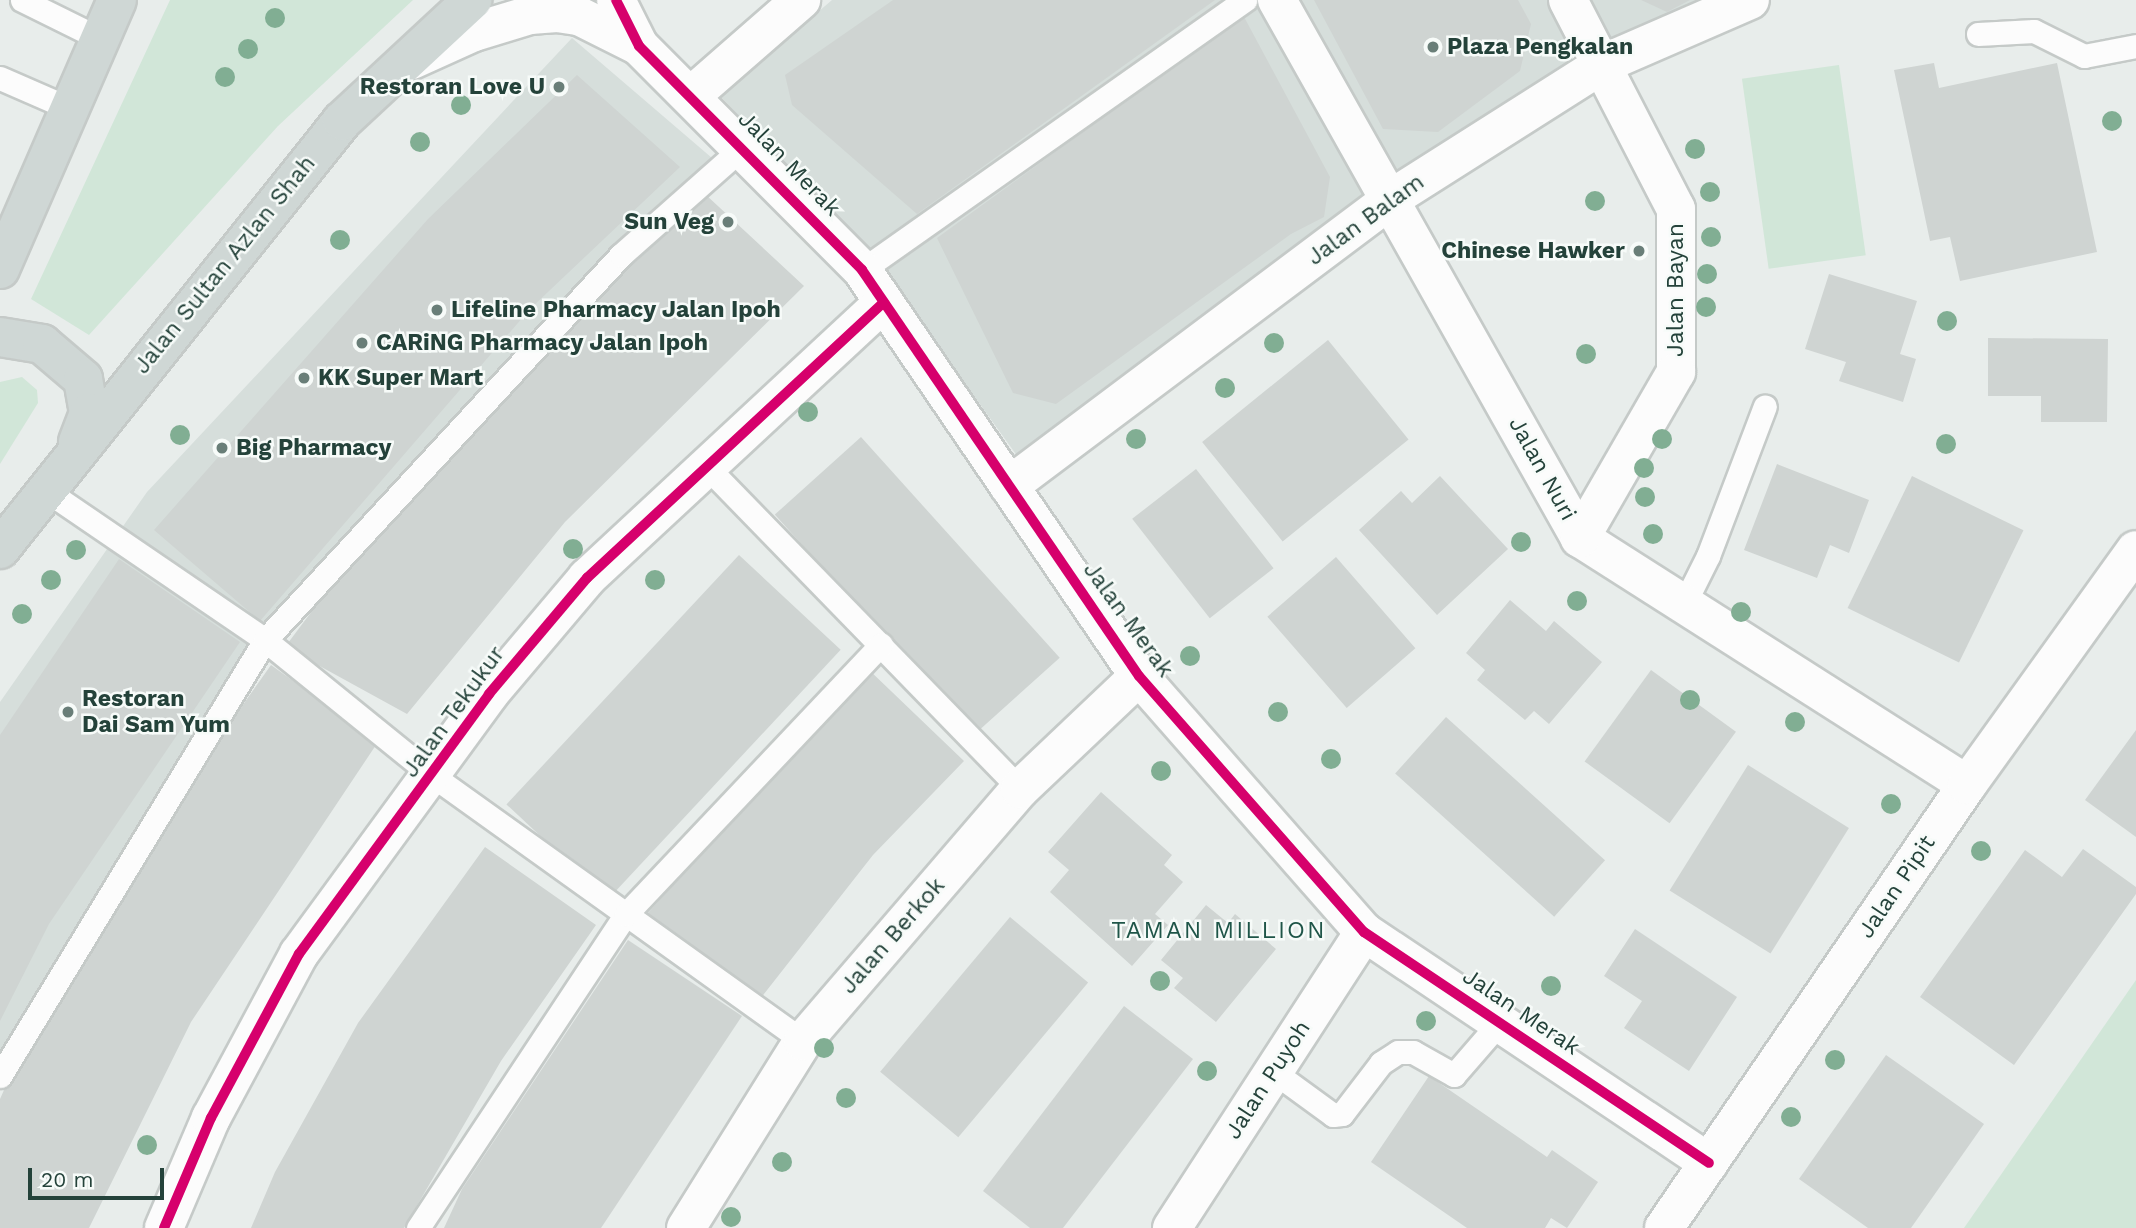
<!DOCTYPE html>
<style>
body{margin:0}
#map{position:relative;width:2136px;height:1228px;overflow:hidden;background:#e8edeb;font-family:"Work Sans",sans-serif}
div>[style]{position:absolute}
.built>*{inset:0;background:#d6dedb}
.green>*{inset:0;background:#d1e6d8;transform-origin:0 0}
.building>*{inset:0;background:#cfd4d2;transform-origin:0 0}
.roads{filter:drop-shadow(2px 0 #c5cac8) drop-shadow(-2px 0 #c5cac8) drop-shadow(0 2px #c5cac8) drop-shadow(0 -2px #c5cac8)}
.lane>*{height:23px;margin:-11.5px;padding:0 11.5px;transform-origin:11.5px;border-radius:11.5px;background:#fcfcfc}
.street>*{height:38px;margin:-19px;padding:0 19px;transform-origin:19px;border-radius:19px;background:#fcfcfc}
.primary>*{height:38px;margin:-19px;padding:0 19px;transform-origin:19px;border-radius:19px;background:#cfd7d5}
.cycleway>*{height:10px;margin:-5px;padding:0 5px;transform-origin:5px;border-radius:5px;background:#d6006c}
.trees>*{width:20px;height:20px;margin:-10px;border-radius:50%;background:#81ae93}
.dots>*{width:19px;height:19px;translate:-50% -50%;box-sizing:border-box;border:4px solid #f7fbf9;border-radius:50%}
span{translate:-50% -50%;white-space:nowrap;text-align:center;line-height:1.15;-webkit-text-stroke:5px #f7fbf9;paint-order:stroke}
.poi-label{font-size:23px;color:#24423a;font-weight:700}
.left{translate:0 -50%;text-align:left}
.right{translate:-100% -50%;text-align:right}
.street-label{font-size:23px;color:#24423a}
.neighbourhood-label{font-size:24px;color:#1f5548;letter-spacing:2px}
.scale{position:absolute;left:28px;top:1168px;width:136px;height:32px;box-sizing:border-box;border:4px solid #24423a;border-top:0;padding-left:9px;font-size:21px;line-height:24px;white-space:nowrap;color:#24423a;-webkit-text-stroke:5px #f7fbf9;paint-order:stroke}
</style>
<div id="map">
<div class="built">
<div style="clip-path:polygon(832px 0,1712px 0,1572px 62px,1360px 196px,1018px 457px,870px 252px,720px 96px)"></div>
<div style="clip-path:polygon(572px 38px,712px 158px,608px 252px,252px 644px,0 1055px,0 702px,147px 492px)"></div>
</div>
<div class="green">
<div style="clip-path:polygon(170px 0,413px 0,278px 126px,89px 335px,31px 299px)"></div>
<div style="left:1839px;top:65px;width:192px;height:98px;rotate:82deg"></div>
<div style="clip-path:polygon(22px 377px,37px 390px,38px 403px,0 464px,0 382px)"></div>
<div style="clip-path:polygon(2136px 980px,2136px 1228px,1964px 1228px)"></div>
</div>
<div class="building">
<div style="clip-path:polygon(893px 0,1215px 0,917px 214px,792px 105px,785px 75px)"></div>
<div style="clip-path:polygon(1314px 0,1518px 0,1531px 24px,1520px 71px,1438px 132px,1383px 129px)"></div>
<div style="clip-path:polygon(1641px 0,1690px 0,1667px 12px)"></div>
<div style="clip-path:polygon(1243px 15px,1330px 177px,1324px 217px,1291px 234px,1056px 404px,1013px 393px,937px 238px)"></div>
<div style="clip-path:polygon(1934px 63px,1939px 88px,2057px 63px,2097px 252px,1960px 281px,1950px 237px,1930px 241px,1894px 70px)"></div>
<div style="clip-path:polygon(577px 75px,680px 167px,530px 309px,260px 621px,154px 530px,428px 219px)"></div>
<div style="clip-path:polygon(705px 194px,804px 286px,565px 522px,407px 714px,285px 647px,363px 543px,546px 349px)"></div>
<div style="clip-path:polygon(1829px 274px,1917px 301px,1900px 354px,1916px 359px,1903px 402px,1839px 381px,1846px 362px,1805px 349px)"></div>
<div style="clip-path:polygon(1988px 338px,2108px 339px,2107px 422px,2041px 422px,2041px 396px,1988px 396px)"></div>
<div style="left:1328px;top:340px;width:128px;height:162px;rotate:51deg"></div>
<div style="left:861px;top:437px;width:297px;height:116px;rotate:48deg"></div>
<div style="clip-path:polygon(1777px 464px,1869px 500px,1849px 553px,1830px 545px,1817px 578px,1744px 550px)"></div>
<div style="left:1196px;top:469px;width:126px;height:81px;rotate:52deg"></div>
<div style="clip-path:polygon(1440px 476px,1508px 549px,1437px 615px,1359px 530px,1401px 491px,1412px 503px)"></div>
<div style="left:1912px;top:476px;width:124px;height:147px;rotate:26deg"></div>
<div style="left:739px;top:555px;width:139px;height:341px;rotate:43deg"></div>
<div style="left:1336px;top:557px;width:121px;height:91px;rotate:49deg"></div>
<div style="clip-path:polygon(119px 559px,240px 642px,49px 924px,0 1021px,0 735px)"></div>
<div style="clip-path:polygon(1510px 600px,1546px 631px,1554px 621px,1602px 662px,1549px 724px,1534px 711px,1525px 720px,1477px 680px,1485px 670px,1466px 653px)"></div>
<div style="clip-path:polygon(271px 665px,378px 742px,191px 1022px,89px 1228px,0 1228px,0 1099px,26px 1041px,161px 820px)"></div>
<div style="clip-path:polygon(867px 668px,964px 761px,873px 855px,760px 999px,647px 914px)"></div>
<div style="left:1651px;top:670px;width:105px;height:113px;rotate:36deg"></div>
<div style="left:1446px;top:717px;width:214px;height:76px;rotate:42deg"></div>
<div style="clip-path:polygon(2136px 730px,2136px 837px,2085px 800px)"></div>
<div style="left:1748px;top:765px;width:119px;height:148px;rotate:32deg"></div>
<div style="clip-path:polygon(1101px 792px,1172px 855px,1164px 865px,1183px 882px,1155px 914px,1168px 925px,1132px 966px,1050px 892px,1069px 870px,1048px 852px)"></div>
<div style="clip-path:polygon(485px 847px,596px 925px,501px 1061px,404px 1228px,251px 1228px,275px 1172px,358px 1023px)"></div>
<div style="clip-path:polygon(2083px 849px,2136px 887px,2136px 894px,2014px 1065px,1920px 997px,2025px 850px,2062px 877px)"></div>
<div style="clip-path:polygon(1206px 905px,1228px 923px,1235px 914px,1276px 949px,1216px 1022px,1174px 988px,1183px 978px,1161px 960px)"></div>
<div style="left:1010px;top:917px;width:102px;height:202px;rotate:40deg"></div>
<div style="clip-path:polygon(1635px 929px,1737px 997px,1689px 1071px,1624px 1028px,1642px 1001px,1604px 976px)"></div>
<div style="clip-path:polygon(628px 940px,742px 1016px,601px 1228px,444px 1228px,462px 1189px)"></div>
<div style="clip-path:polygon(1124px 1006px,1193px 1059px,1063px 1228px,1030px 1228px,983px 1191px)"></div>
<div style="clip-path:polygon(1886px 1055px,1984px 1124px,1911px 1228px,1868px 1228px,1799px 1179px)"></div>
<div style="clip-path:polygon(1429px 1076px,1547px 1157px,1552px 1150px,1598px 1182px,1567px 1228px,1551px 1218px,1545px 1228px,1467px 1228px,1371px 1162px)"></div>
</div>
<div class="roads">
<div class="lane">
<div style="left:22px;top:0;width:88px;rotate:26.3deg"></div>
<div style="left:1978px;top:34px;width:56px;rotate:-3.1deg"></div>
<div style="left:2034px;top:31px;width:56px;rotate:26.6deg"></div>
<div style="left:2084px;top:56px;width:53px;rotate:-10.9deg"></div>
<div style="left:0;top:78px;width:77px;rotate:23.6deg"></div>
<div style="left:862px;top:270px;width:469px;rotate:-35.2deg"></div>
<div style="left:705px;top:465px;width:452px;rotate:45.8deg"></div>
<div style="left:44px;top:489px;width:268px;rotate:34.3deg"></div>
<div style="left:265px;top:640px;width:216px;rotate:39deg"></div>
<div style="left:433px;top:776px;width:455px;rotate:35.6deg"></div>
<div style="left:1684px;top:604px;width:54px;rotate:-63.4deg"></div>
<div style="left:1708px;top:556px;width:160px;rotate:-69.2deg"></div>
<div style="left:1274px;top:1072px;width:73px;rotate:36.1deg"></div>
<div style="left:1333px;top:1115px;width:9px;rotate:-6deg"></div>
<div style="left:1342px;top:1114px;width:64px;rotate:-52.6deg"></div>
<div style="left:1381px;top:1063px;width:20px;rotate:-33deg"></div>
<div style="left:1398px;top:1052px;width:15px"></div>
<div style="left:1413px;top:1052px;width:47px;rotate:29.3deg"></div>
<div style="left:1454px;top:1075px;width:69px;rotate:-49.1deg"></div>
<div style="left:0;top:1076px;width:510px;rotate:-58.71deg"></div>
<div style="left:265px;top:640px;width:524px;rotate:-47.24deg"></div>
<div style="left:621px;top:255px;width:164px;rotate:-41.5deg"></div>
<div style="left:418px;top:1228px;width:377px;rotate:-56.5deg"></div>
<div style="left:626px;top:914px;width:371px;rotate:-46.6deg"></div>
</div>
<div class="street">
<div style="left:616px;top:0;width:51px;rotate:63.4deg"></div>
<div style="left:639px;top:46px;width:316px;rotate:45.1deg"></div>
<div style="left:862px;top:270px;width:491px;rotate:55.7deg"></div>
<div style="left:1139px;top:676px;width:341px;rotate:48.7deg"></div>
<div style="left:1364px;top:932px;width:415px;rotate:33.8deg"></div>
<div style="left:1277px;top:0;width:617px;rotate:60.61deg"></div>
<div style="left:1580px;top:538px;width:459px;rotate:32.5deg"></div>
<div style="left:1568px;top:0;width:235px;rotate:62.7deg"></div>
<div style="left:1676px;top:209px;width:163px;rotate:90deg"></div>
<div style="left:1676px;top:372px;width:192px;rotate:120deg"></div>
<div style="left:412px;top:60px;width:68px;rotate:-24.3deg"></div>
<div style="left:474px;top:32px;width:59px;rotate:-16.9deg"></div>
<div style="left:530px;top:15px;width:27px;rotate:-4deg"></div>
<div style="left:557px;top:13px;width:22px;rotate:8deg"></div>
<div style="left:579px;top:16px;width:67px;rotate:26.6deg"></div>
<div style="left:692px;top:95px;width:145px;rotate:-41.1deg"></div>
<div style="left:1009px;top:486px;width:479px;rotate:-36.9deg"></div>
<div style="left:1392px;top:198px;width:252px;rotate:-32.4deg"></div>
<div style="left:1605px;top:63px;width:158px;rotate:-23.5deg"></div>
<div style="left:164px;top:1228px;width:120px;rotate:-66.9deg"></div>
<div style="left:211px;top:1118px;width:186px;rotate:-61.8deg"></div>
<div style="left:299px;top:954px;width:322px;rotate:-53.8deg"></div>
<div style="left:489px;top:694px;width:152px;rotate:-49.8deg"></div>
<div style="left:587px;top:578px;width:405px;rotate:-42.9deg"></div>
<div style="left:686px;top:1228px;width:221px;rotate:-58deg"></div>
<div style="left:803px;top:1041px;width:333px;rotate:-49.3deg"></div>
<div style="left:1020px;top:789px;width:164px;rotate:-43.5deg"></div>
<div style="left:1172px;top:1228px;width:353px;rotate:-57deg"></div>
<div style="left:1664px;top:1228px;width:537px;rotate:-55.63deg"></div>
<div style="left:1967px;top:785px;width:289px;rotate:-54.3deg"></div>
</div>
<div class="primary">
<div style="left:0;top:269px;width:293px;rotate:-66.5deg"></div>
<div style="left:0;top:337px;width:43px;rotate:9.5deg"></div>
<div style="left:42px;top:344px;width:54px;rotate:40.5deg"></div>
<div style="left:83px;top:379px;width:35px;rotate:80deg"></div>
<div style="left:89px;top:413px;width:31px;rotate:111deg"></div>
<div style="left:0;top:549px;width:548px;rotate:-51.37deg"></div>
<div style="left:342px;top:121px;width:178px;rotate:-42.9deg"></div>
</div>
</div>
<div class="cycleway">
<div style="left:616px;top:0;width:51px;rotate:63.4deg"></div>
<div style="left:639px;top:46px;width:316px;rotate:45.1deg"></div>
<div style="left:862px;top:270px;width:491px;rotate:55.7deg"></div>
<div style="left:1139px;top:676px;width:341px;rotate:48.7deg"></div>
<div style="left:1364px;top:932px;width:415px;rotate:33.8deg"></div>
<div style="left:164px;top:1228px;width:120px;rotate:-66.9deg"></div>
<div style="left:211px;top:1118px;width:186px;rotate:-61.8deg"></div>
<div style="left:299px;top:954px;width:322px;rotate:-53.8deg"></div>
<div style="left:489px;top:694px;width:152px;rotate:-49.8deg"></div>
<div style="left:587px;top:578px;width:405px;rotate:-42.9deg"></div>
</div>
<div class="trees">
<div style="left:275px;top:18px"></div>
<div style="left:248px;top:49px"></div>
<div style="left:225px;top:77px"></div>
<div style="left:461px;top:105px"></div>
<div style="left:2112px;top:121px"></div>
<div style="left:420px;top:142px"></div>
<div style="left:1695px;top:149px"></div>
<div style="left:1710px;top:192px"></div>
<div style="left:1595px;top:201px"></div>
<div style="left:1711px;top:237px"></div>
<div style="left:340px;top:240px"></div>
<div style="left:1707px;top:274px"></div>
<div style="left:1706px;top:307px"></div>
<div style="left:1947px;top:321px"></div>
<div style="left:1274px;top:343px"></div>
<div style="left:1586px;top:354px"></div>
<div style="left:1225px;top:388px"></div>
<div style="left:808px;top:412px"></div>
<div style="left:180px;top:435px"></div>
<div style="left:1136px;top:439px"></div>
<div style="left:1662px;top:439px"></div>
<div style="left:1946px;top:444px"></div>
<div style="left:1644px;top:468px"></div>
<div style="left:1645px;top:497px"></div>
<div style="left:1653px;top:534px"></div>
<div style="left:1521px;top:542px"></div>
<div style="left:573px;top:549px"></div>
<div style="left:76px;top:550px"></div>
<div style="left:51px;top:580px"></div>
<div style="left:655px;top:580px"></div>
<div style="left:1577px;top:601px"></div>
<div style="left:1741px;top:612px"></div>
<div style="left:22px;top:614px"></div>
<div style="left:1190px;top:656px"></div>
<div style="left:1690px;top:700px"></div>
<div style="left:1278px;top:712px"></div>
<div style="left:1795px;top:722px"></div>
<div style="left:1331px;top:759px"></div>
<div style="left:1161px;top:771px"></div>
<div style="left:1891px;top:804px"></div>
<div style="left:1981px;top:851px"></div>
<div style="left:1160px;top:981px"></div>
<div style="left:1551px;top:986px"></div>
<div style="left:1426px;top:1021px"></div>
<div style="left:824px;top:1048px"></div>
<div style="left:1835px;top:1060px"></div>
<div style="left:1207px;top:1071px"></div>
<div style="left:846px;top:1098px"></div>
<div style="left:1791px;top:1117px"></div>
<div style="left:147px;top:1145px"></div>
<div style="left:782px;top:1162px"></div>
<div style="left:731px;top:1217px"></div>
</div>
<div class="dots">
<div style="left:1433px;top:47px;background:#697e78"></div>
<div style="left:559px;top:87px;background:#697e78"></div>
<div style="left:728px;top:222px;background:#697e78"></div>
<div style="left:1639px;top:251px;background:#697e78"></div>
<div style="left:437px;top:310px;background:#697e78"></div>
<div style="left:362px;top:343px;background:#697e78"></div>
<div style="left:304px;top:378px;background:#697e78"></div>
<div style="left:222px;top:448px;background:#697e78"></div>
<div style="left:68px;top:712px;background:#697e78"></div>
</div>
<div class="poi-label">
<span class="left" style="left:1447px;top:47px">Plaza Pengkalan</span>
<span class="right" style="left:545px;top:87px">Restoran Love U</span>
<span class="right" style="left:714px;top:222px">Sun Veg</span>
<span class="right" style="left:1625px;top:251px">Chinese Hawker</span>
<span class="left" style="left:451px;top:310px">Lifeline Pharmacy Jalan Ipoh</span>
<span class="left" style="left:376px;top:343px">CARiNG Pharmacy Jalan Ipoh</span>
<span class="left" style="left:318px;top:378px">KK Super Mart</span>
<span class="left" style="left:236px;top:448px">Big Pharmacy</span>
<span class="left" style="left:82px;top:712px">Restoran<br>Dai Sam Yum</span>
</div>
<div class="street-label">
<span style="left:789px;top:164px;rotate:46deg">Jalan Merak</span>
<span style="left:1366px;top:220px;rotate:-36deg">Jalan Balam</span>
<span style="left:225px;top:265px;rotate:-51deg">Jalan Sultan Azlan Shah</span>
<span style="left:1676px;top:290px;rotate:-90deg">Jalan Bayan</span>
<span style="left:1542px;top:469px;rotate:61deg">Jalan Nuri</span>
<span style="left:1128px;top:620px;rotate:54deg">Jalan Merak</span>
<span style="left:454px;top:712px;rotate:-54deg">Jalan Tekukur</span>
<span style="left:1897px;top:887px;rotate:-56deg">Jalan Pipit</span>
<span style="left:893px;top:936px;rotate:-49deg">Jalan Berkok</span>
<span style="left:1521px;top:1012px;rotate:34deg">Jalan Merak</span>
<span style="left:1268px;top:1080px;rotate:-57deg">Jalan Puyoh</span>
</div>
<div class="neighbourhood-label">
<span style="left:1219px;top:931px">TAMAN MILLION</span>
</div>
<div class="scale">20 m</div>
</div>
